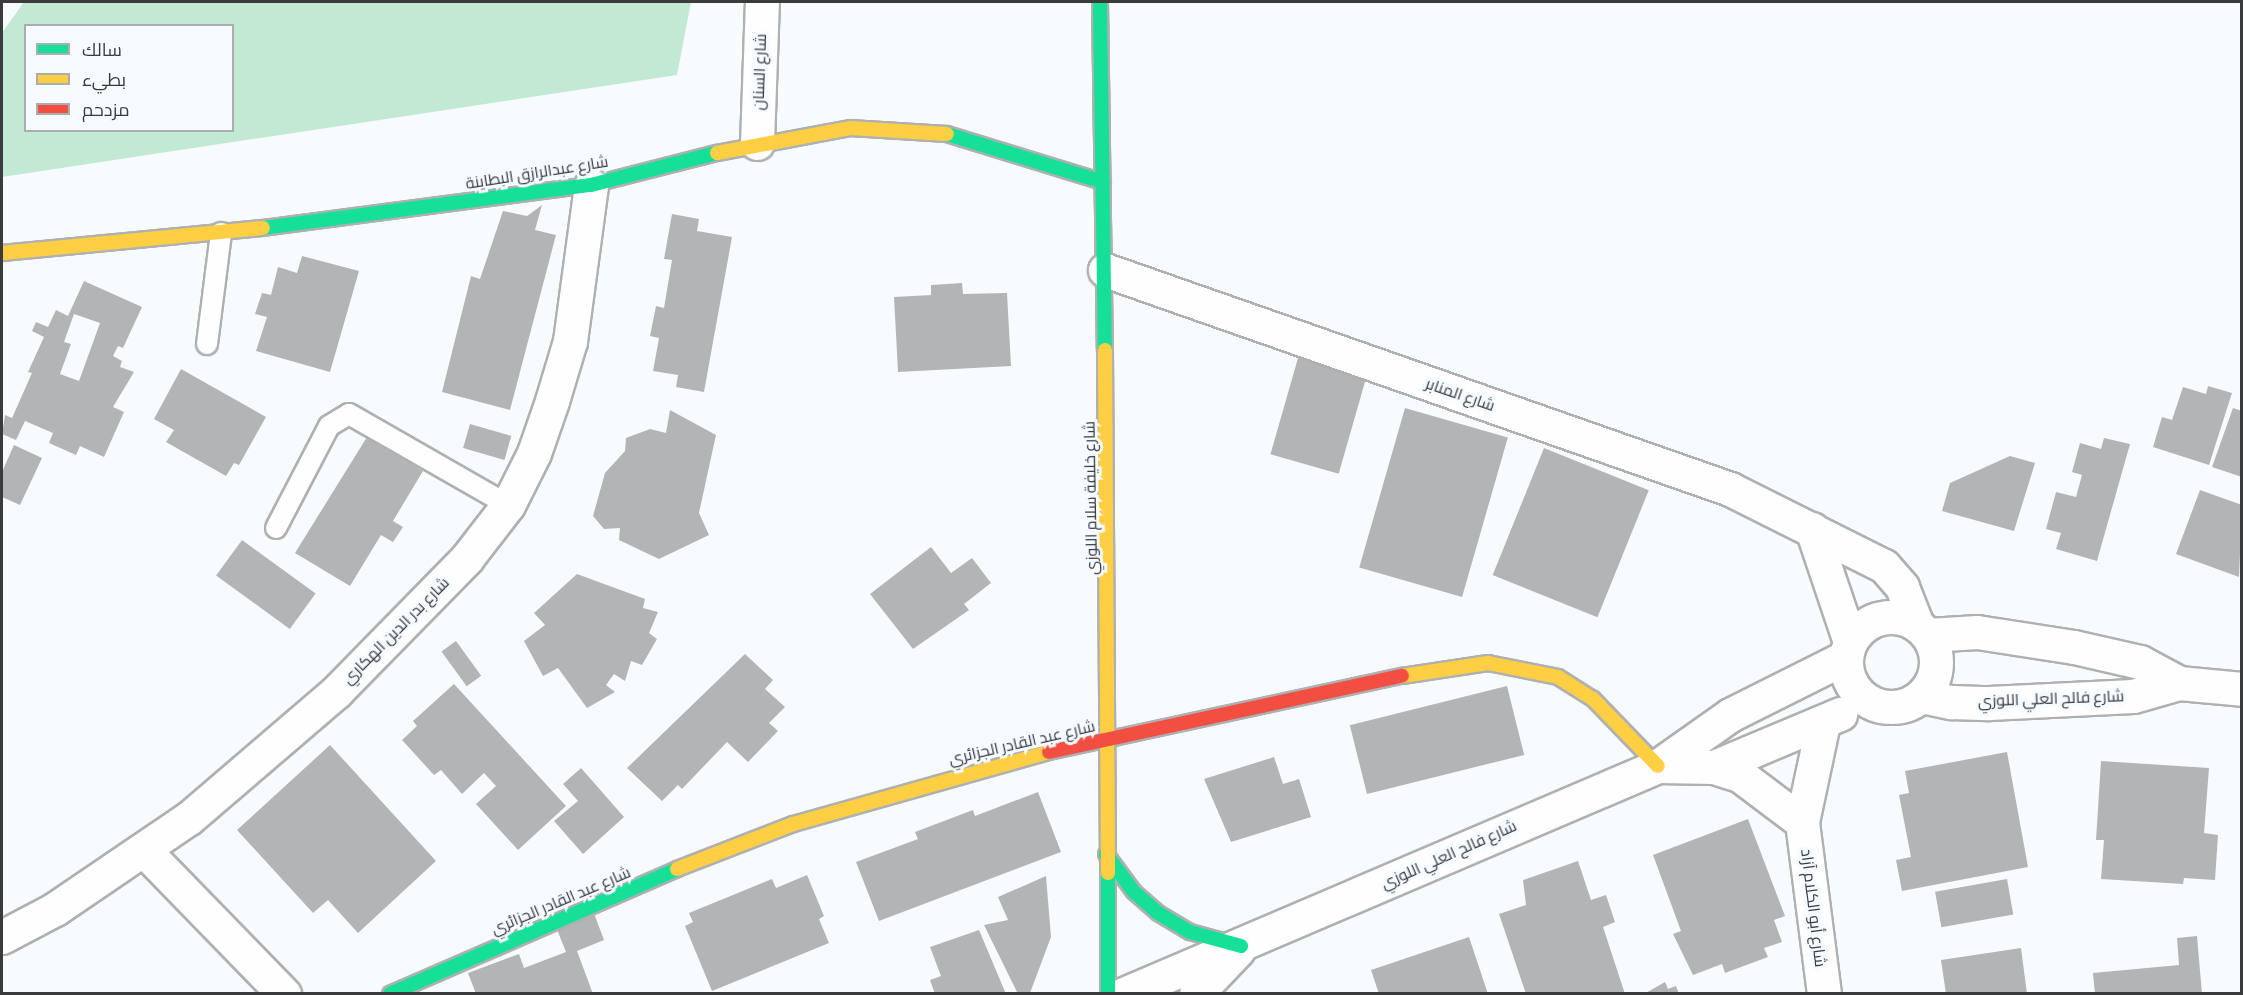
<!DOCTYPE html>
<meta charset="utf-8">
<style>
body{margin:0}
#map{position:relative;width:2243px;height:995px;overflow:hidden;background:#f8fbfd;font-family:"Source Sans 3",Cairo,sans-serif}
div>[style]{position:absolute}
.green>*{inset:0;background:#c2e9d3}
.building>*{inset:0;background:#b3b4b5;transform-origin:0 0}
.roads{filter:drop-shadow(2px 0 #aeb0b1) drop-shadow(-2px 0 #aeb0b1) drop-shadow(0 2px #aeb0b1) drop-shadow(0 -2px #aeb0b1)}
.lane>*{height:20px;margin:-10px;padding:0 10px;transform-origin:10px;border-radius:10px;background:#fefeff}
.street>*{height:33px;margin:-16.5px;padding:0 16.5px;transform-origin:16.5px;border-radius:16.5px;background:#fefeff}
.street>.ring{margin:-16.5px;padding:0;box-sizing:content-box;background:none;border:33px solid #fefeff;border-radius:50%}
.fast>*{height:14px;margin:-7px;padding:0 7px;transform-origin:7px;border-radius:7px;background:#16e098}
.slow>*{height:14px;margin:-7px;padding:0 7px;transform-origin:7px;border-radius:7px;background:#ffcf43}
.jam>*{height:14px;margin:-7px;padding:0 7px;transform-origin:7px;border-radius:7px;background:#f24e42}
span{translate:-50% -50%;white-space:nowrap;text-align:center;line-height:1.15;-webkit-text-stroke:6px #f6fbff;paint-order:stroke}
.street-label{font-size:16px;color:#393b3d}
.frame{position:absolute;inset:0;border:3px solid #393b3d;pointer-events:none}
.legend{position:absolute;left:24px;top:24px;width:210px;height:108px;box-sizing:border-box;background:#f6fbff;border:2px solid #aaaeb1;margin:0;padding:8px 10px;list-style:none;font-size:18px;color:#393b3d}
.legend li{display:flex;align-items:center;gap:12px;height:30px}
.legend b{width:30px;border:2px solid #aaaeb1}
</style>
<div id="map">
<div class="green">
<div style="clip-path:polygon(evenodd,24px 2px,691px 2px,677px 75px,2px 177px,2px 33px,24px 2px,26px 26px,232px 26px,232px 130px,26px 130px,26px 26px)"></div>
</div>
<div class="building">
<div style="clip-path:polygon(542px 205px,535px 230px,556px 235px,510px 410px,442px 392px,471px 276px,480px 279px,503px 211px,527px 216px)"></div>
<div style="clip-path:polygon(672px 214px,699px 219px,697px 231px,732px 237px,704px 392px,676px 387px,678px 375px,653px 371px,659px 338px,650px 336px,656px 306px,664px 308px,672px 260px,664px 259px)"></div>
<div style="clip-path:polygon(302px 256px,359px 271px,330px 372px,256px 351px,267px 317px,255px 314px,262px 293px,271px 295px,278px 267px,297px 273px)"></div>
<div style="clip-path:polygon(evenodd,84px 281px,142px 307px,123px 348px,118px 346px,113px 356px,122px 361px,120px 367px,134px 372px,113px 407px,124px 412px,104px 457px,80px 446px,76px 455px,49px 443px,53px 433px,25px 421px,16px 440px,2px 434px,5px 415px,12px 418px,32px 373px,28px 372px,44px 337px,32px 331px,36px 322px,48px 327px,56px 310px,68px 316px,84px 281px,74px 314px,100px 323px,79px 381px,60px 374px,71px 344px,64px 342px,74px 314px)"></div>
<div style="clip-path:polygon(962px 283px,963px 294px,1007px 293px,1011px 366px,898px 372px,894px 297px,931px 295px,931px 285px)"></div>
<div style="left:1298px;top:358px;width:71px;height:100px;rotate:16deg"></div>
<div style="clip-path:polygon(181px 369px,266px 417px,239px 465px,234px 463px,226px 476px,166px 442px,174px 430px,154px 419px)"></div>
<div style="clip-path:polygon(2208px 386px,2232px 393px,2209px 465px,2153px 447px,2162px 417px,2172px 420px,2183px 387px,2206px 394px)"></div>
<div style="left:1405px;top:408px;width:107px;height:166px;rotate:16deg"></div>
<div style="clip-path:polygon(2233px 408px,2242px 411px,2242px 477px,2212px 467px)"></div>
<div style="clip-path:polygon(670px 410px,716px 435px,699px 513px,709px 535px,659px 559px,619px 540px,620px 528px,604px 529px,593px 516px,605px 473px,625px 451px,626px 438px,650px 429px,666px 433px)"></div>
<div style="left:470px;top:424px;width:43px;height:25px;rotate:16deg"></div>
<div style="clip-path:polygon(367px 437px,423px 471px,393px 521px,403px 527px,393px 542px,381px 535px,350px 586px,295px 553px)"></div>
<div style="clip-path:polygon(2104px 438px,2130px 444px,2097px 561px,2056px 549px,2061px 533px,2046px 529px,2056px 492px,2076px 497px,2082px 475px,2072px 472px,2080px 443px,2101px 449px)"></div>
<div style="clip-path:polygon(14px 445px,42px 458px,20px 505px,2px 497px,2px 472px)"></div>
<div style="left:1544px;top:448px;width:113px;height:137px;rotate:22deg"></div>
<div style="clip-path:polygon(2010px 456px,2035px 463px,2014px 531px,1942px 511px,1950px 483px)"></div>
<div style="clip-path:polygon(2200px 490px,2242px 505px,2239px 577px,2176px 554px)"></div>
<div style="left:242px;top:540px;width:91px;height:44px;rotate:36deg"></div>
<div style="clip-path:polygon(931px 547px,951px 573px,972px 558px,991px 583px,964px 604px,969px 610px,913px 649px,870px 594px)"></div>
<div style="clip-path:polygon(577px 574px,645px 599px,643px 608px,658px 612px,649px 633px,657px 639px,642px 665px,631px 661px,625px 681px,614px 674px,606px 685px,615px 692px,587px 708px,558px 668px,543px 676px,524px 641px,545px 625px,534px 613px)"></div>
<div style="left:456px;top:641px;width:43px;height:18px;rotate:54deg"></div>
<div style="clip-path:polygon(745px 654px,773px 680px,765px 689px,785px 707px,769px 723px,778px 731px,748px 762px,727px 742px,682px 789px,678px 785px,662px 801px,627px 768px)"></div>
<div style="clip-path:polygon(454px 684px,566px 806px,518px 850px,476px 804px,496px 786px,484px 773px,462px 794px,441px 770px,434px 775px,402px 740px,417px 726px,413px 721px)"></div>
<div style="left:1507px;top:686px;width:71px;height:162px;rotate:76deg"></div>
<div style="clip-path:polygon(330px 745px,436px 861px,358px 933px,328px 900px,313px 913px,237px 830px)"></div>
<div style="clip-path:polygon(2007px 752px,2028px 867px,1902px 891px,1896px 860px,1911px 857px,1899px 795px,1909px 793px,1905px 771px)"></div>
<div style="clip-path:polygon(1274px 757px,1283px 784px,1299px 779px,1311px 817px,1231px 842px,1204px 779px)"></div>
<div style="clip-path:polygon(2101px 761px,2209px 768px,2204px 833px,2218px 835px,2215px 880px,2184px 878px,2183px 884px,2101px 879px,2104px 840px,2096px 840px)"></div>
<div style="clip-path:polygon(581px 768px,624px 817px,583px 854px,554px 821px,578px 801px,563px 784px)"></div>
<div style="clip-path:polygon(1038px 792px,1061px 852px,879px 921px,856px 862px,918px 839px,915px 832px,973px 810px,975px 816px)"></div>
<div style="clip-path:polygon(1748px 819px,1785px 916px,1774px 920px,1782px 942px,1764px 948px,1768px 957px,1725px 973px,1722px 964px,1693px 975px,1673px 934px,1681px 931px,1653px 855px)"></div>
<div style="clip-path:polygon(1578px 861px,1591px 900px,1606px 895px,1615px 922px,1603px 927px,1625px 994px,1526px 994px,1499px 914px,1526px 905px,1523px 880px)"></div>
<div style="clip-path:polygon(807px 875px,824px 916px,819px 919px,829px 943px,712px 991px,685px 926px,693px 922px,689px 913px,772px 879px,776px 888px)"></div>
<div style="clip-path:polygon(1046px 876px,1051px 937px,1030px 993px,1017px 992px,984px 925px,1008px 920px,998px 897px)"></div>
<div style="left:2007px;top:879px;width:36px;height:73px;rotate:80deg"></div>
<div style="clip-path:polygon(592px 908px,604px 940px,577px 951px,593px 994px,476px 994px,468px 973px,519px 954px,524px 968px,566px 952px,554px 922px)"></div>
<div style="clip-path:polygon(979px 930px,1006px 994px,935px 994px,930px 980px,941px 976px,930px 947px)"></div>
<div style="clip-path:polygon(2197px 936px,2202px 994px,2095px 994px,2093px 973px,2179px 965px,2177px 938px)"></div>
<div style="clip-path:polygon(1469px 937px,1488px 994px,1379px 994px,1371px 970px)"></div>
<div style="clip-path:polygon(2021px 948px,2027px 994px,1946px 994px,1941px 960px)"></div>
<div style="clip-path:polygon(1665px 982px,1668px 989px,1676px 986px,1679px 994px,1644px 994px)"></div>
</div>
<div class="roads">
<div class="lane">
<div style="left:207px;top:344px;width:112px;rotate:-82.8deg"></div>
<div style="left:276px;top:528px;width:115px;rotate:-62.5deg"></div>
<div style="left:329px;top:426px;width:23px;rotate:-31deg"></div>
<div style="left:349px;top:414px;width:183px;rotate:29.8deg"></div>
</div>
<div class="street">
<div style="left:757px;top:143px;width:141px;rotate:-88deg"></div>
<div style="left:1105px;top:270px;width:662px;rotate:19.31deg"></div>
<div style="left:1730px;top:489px;width:172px;rotate:26.6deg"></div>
<div style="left:1884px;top:566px;width:28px;rotate:49deg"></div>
<div style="left:1902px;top:587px;width:41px;rotate:68.5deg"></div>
<div style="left:1812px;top:529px;width:119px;rotate:71.4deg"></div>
<div class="ring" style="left:1846px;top:617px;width:57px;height:57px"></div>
<div style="left:1928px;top:635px;width:49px;rotate:-3.5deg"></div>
<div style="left:1977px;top:632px;width:98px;rotate:8.8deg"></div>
<div style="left:2074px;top:647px;width:68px;rotate:12.8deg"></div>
<div style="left:2140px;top:662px;width:44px;rotate:28.3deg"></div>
<div style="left:1922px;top:696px;width:30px;rotate:12deg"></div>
<div style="left:1951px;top:702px;width:38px;rotate:2deg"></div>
<div style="left:1989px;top:703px;width:144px;rotate:-2.8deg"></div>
<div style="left:2133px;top:696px;width:48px;rotate:-15.8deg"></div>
<div style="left:2179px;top:683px;width:63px;rotate:5.4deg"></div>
<div style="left:1823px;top:723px;width:101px;rotate:102deg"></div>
<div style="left:1802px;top:822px;width:173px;rotate:82.7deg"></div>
<div style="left:1658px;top:766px;width:56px;rotate:1deg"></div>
<div style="left:1714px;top:767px;width:137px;rotate:-22.8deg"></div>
<div style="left:1714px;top:767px;width:28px;rotate:18deg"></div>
<div style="left:1741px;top:776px;width:76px;rotate:37deg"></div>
<div style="left:144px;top:850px;width:201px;rotate:45.8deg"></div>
<div style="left:2px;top:937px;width:60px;rotate:-27.8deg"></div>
<div style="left:55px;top:909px;width:162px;rotate:-34.2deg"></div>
<div style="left:189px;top:818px;width:194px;rotate:-40.6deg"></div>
<div style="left:336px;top:692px;width:187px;rotate:-45.6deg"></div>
<div style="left:467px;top:558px;width:67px;rotate:-52.3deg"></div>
<div style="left:508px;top:505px;width:58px;rotate:-63.4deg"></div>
<div style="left:534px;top:453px;width:55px;rotate:-70.9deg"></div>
<div style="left:552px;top:401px;width:63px;rotate:-73.3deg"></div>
<div style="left:570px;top:341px;width:157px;rotate:-82.3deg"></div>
<div style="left:1124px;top:994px;width:581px;rotate:-23.12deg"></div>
<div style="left:1658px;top:766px;width:88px;rotate:-35.3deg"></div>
<div style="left:1730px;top:715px;width:130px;rotate:-26.6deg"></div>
<div style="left:1196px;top:994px;width:61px;rotate:-46.3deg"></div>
</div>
<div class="fast">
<div style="left:1100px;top:2px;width:348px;rotate:89.2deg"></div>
<div style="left:947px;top:134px;width:163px;rotate:17.1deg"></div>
<div style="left:263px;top:228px;width:331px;rotate:-7.5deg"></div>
<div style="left:591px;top:185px;width:130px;rotate:-14.3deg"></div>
<div style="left:1106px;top:854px;width:47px;rotate:53.6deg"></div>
<div style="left:1134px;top:892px;width:32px;rotate:41deg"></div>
<div style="left:1158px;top:913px;width:37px;rotate:31deg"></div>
<div style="left:1190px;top:932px;width:53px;rotate:15.4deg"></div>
<div style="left:1108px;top:873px;width:121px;rotate:90deg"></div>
<div style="left:390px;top:994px;width:313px;rotate:-23.5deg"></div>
</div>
<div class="slow">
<div style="left:717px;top:153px;width:135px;rotate:-10.6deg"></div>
<div style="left:850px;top:128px;width:97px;rotate:3.5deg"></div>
<div style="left:2px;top:253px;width:262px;rotate:-5.5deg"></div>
<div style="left:1105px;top:350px;width:523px;rotate:89.67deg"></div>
<div style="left:1402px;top:676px;width:87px;rotate:-8.6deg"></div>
<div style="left:1488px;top:663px;width:71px;rotate:11.3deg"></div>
<div style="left:1558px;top:677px;width:41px;rotate:32.2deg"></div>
<div style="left:1593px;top:699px;width:93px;rotate:45.9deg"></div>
<div style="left:677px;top:869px;width:124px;rotate:-21.2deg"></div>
<div style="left:793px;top:824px;width:266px;rotate:-15.7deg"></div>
</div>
<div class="jam">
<div style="left:1049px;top:752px;width:361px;rotate:-12.2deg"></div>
</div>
</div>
<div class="street-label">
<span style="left:760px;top:72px;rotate:-88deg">شارع السنان</span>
<span style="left:537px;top:173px;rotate:-9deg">شارع عبدالرازق البطاينة</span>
<span style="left:1460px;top:395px;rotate:19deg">شارع المنابر</span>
<span style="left:1091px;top:498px;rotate:-91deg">شارع خليفة سلام اللوزي</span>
<span style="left:396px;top:631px;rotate:-45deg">شارع بدر الدين الهكاري</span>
<span style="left:2051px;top:699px;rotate:-2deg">شارع فالح العلي اللوزي</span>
<span style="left:1022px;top:743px;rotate:-13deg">شارع عبد القادر الجزائري</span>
<span style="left:1449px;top:855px;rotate:-24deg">شارع فالح العلي اللوزي</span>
<span style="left:561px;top:901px;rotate:-23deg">شارع عبد القادر الجزائري</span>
<span style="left:1813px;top:908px;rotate:83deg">شارع أبو الكلام آزاد</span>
</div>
<div class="frame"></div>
<ul class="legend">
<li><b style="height:8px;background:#16e098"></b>سالك</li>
<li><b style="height:8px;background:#ffcf43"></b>بطيء</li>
<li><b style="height:8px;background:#f24e42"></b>مزدحم</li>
</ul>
</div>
